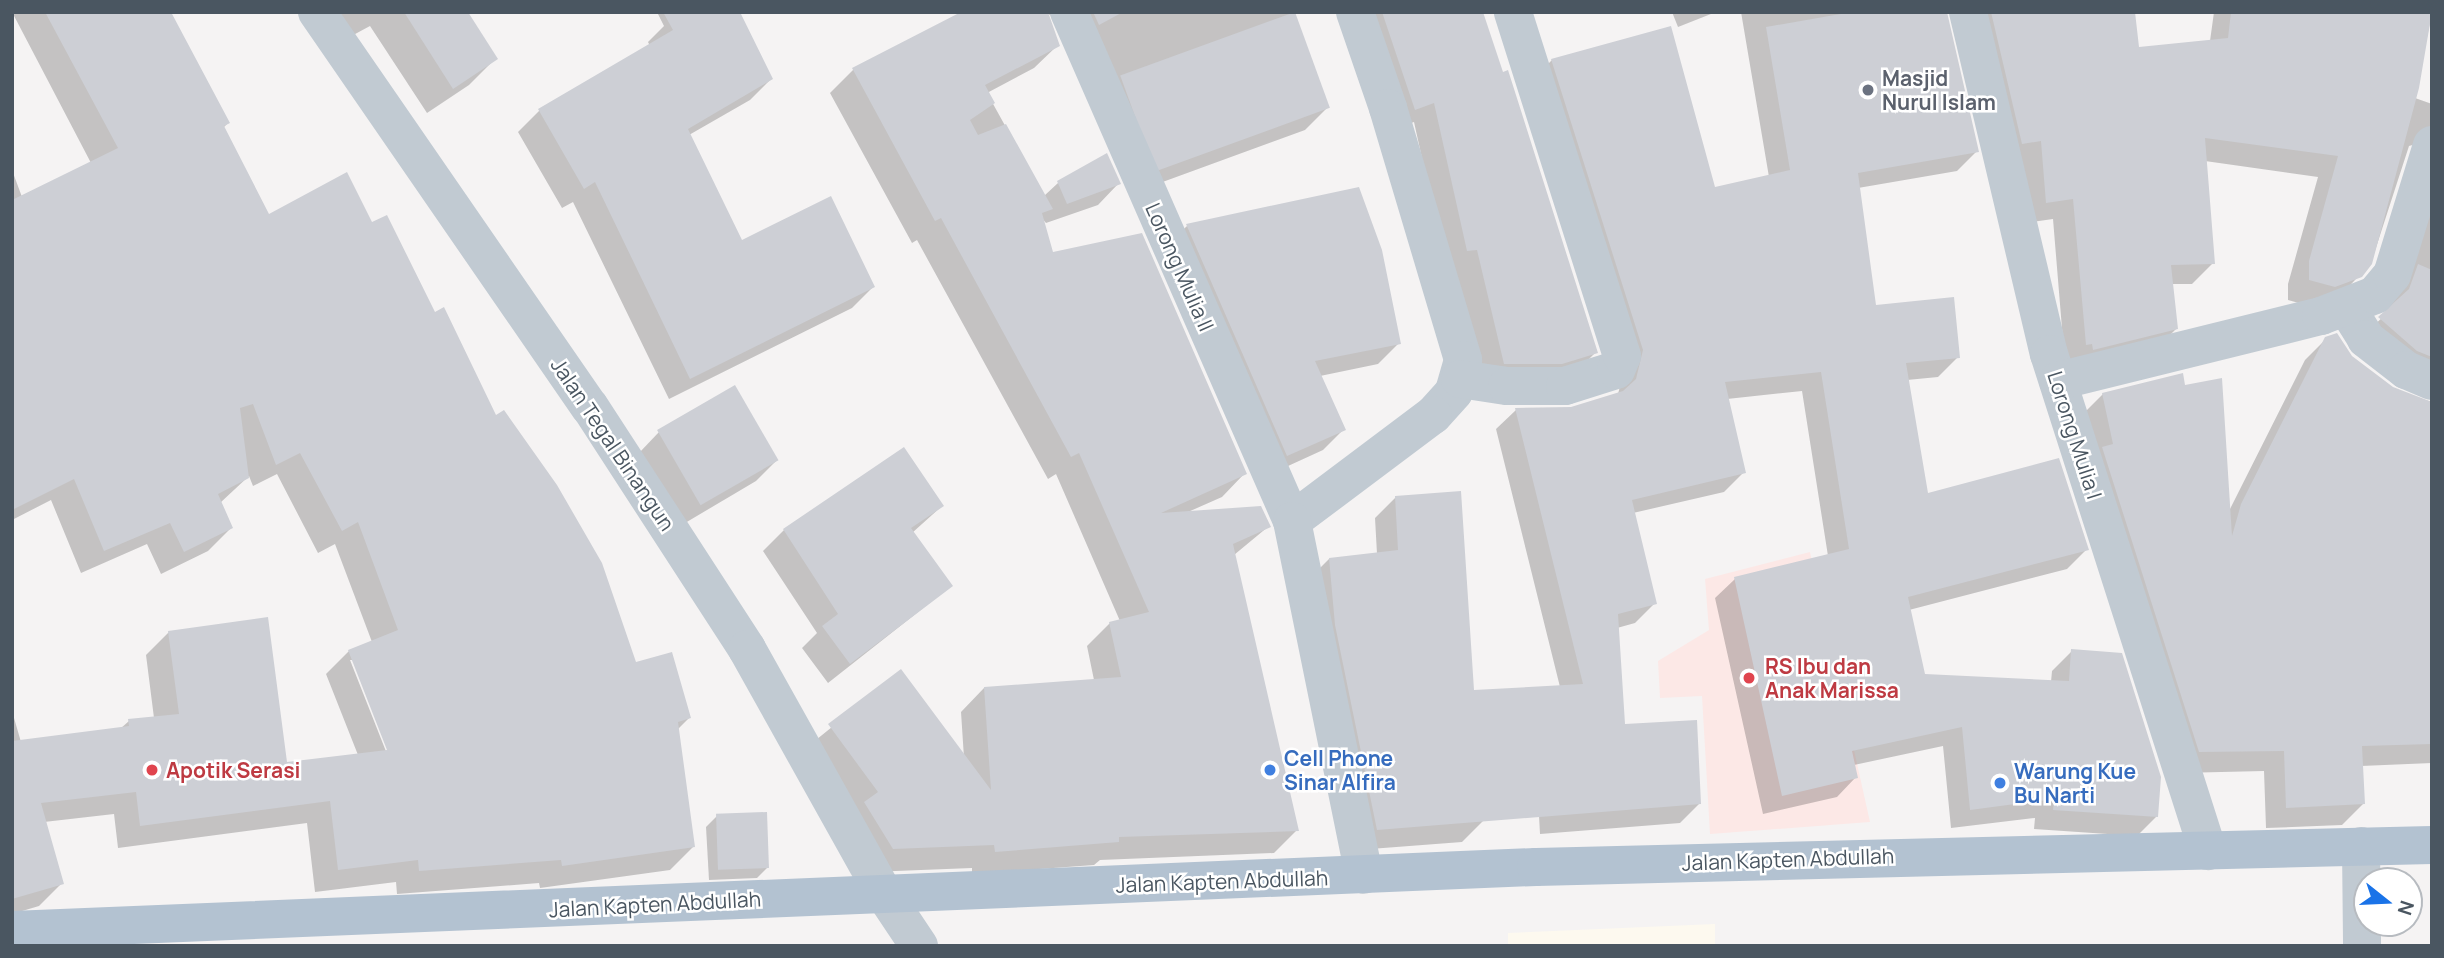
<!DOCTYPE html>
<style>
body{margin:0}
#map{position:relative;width:2444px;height:958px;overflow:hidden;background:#f5f3f3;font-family:Manrope,sans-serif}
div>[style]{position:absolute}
.commercial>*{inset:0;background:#fdf9ef}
.medical>*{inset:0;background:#fce8e6}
.shadow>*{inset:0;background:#0003}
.building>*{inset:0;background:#cdcfd5;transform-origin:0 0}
.minor>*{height:38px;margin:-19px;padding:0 19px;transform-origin:19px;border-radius:19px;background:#c1cad2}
.major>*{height:38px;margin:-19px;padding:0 19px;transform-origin:19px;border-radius:19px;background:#b3c2d1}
.dots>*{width:19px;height:19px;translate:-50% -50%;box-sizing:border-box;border:4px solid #fff;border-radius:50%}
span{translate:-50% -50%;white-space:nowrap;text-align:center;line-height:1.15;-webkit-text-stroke:5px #fff;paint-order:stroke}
.worship-label{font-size:21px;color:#5b616d;font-weight:700}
.left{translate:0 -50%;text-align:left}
.street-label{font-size:21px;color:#4a5661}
.health-label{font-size:21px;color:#be3a42;font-weight:700}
.shop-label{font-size:21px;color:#366cbe;font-weight:700}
.frame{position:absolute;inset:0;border:14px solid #4a5661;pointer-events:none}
.north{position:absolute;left:2353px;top:867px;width:70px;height:70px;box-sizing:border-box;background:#fff;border:2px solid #b7bbc0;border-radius:50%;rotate:108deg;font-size:19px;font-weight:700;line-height:28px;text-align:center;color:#4a5661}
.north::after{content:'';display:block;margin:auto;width:24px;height:32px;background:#1a73e8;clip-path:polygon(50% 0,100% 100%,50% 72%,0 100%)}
</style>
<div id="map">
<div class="commercial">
<div style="clip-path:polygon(1715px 924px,1715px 946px,1508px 946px,1508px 933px)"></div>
</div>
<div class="medical">
<div style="clip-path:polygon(1810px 552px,1870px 822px,1710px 834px,1702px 696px,1660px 698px,1658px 661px,1709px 630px,1705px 579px)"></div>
</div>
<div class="shadow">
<div style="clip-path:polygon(evenodd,12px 12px,169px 12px,228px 123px,223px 128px,269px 216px,371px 224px,434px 314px,635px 664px,689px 718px,678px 729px,693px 847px,670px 870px,540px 888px,539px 883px,397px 894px,396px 882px,315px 892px,307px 823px,118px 848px,114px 814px,44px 822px,62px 883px,39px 906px,12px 914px,12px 711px,21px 742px,120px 729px,129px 721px,154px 718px,146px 655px,169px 632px,285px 764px,358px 755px,326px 674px,349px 651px,372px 642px,335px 544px,318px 553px,277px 474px,253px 486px,249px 476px,220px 503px,231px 528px,208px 551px,161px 574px,147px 544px,81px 573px,51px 500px,12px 520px,12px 170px,22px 197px,91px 163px,12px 12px,350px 660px,354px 660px,392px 757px,389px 759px,350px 660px)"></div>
<div style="clip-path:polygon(312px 12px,466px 12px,495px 59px,469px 85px,427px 113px,370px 26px,331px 47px)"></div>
<div style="clip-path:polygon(657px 12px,738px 12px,771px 79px,750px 100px,689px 135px,741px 242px,873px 287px,852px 308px,669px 399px,573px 202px,562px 208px,518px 132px,539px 111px,650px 46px,648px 42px,664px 26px)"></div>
<div style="clip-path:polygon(965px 12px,1293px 12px,1328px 107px,1305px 130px,1138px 191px,1066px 26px,1047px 13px,1058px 45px,1034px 68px,987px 93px,1044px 196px,1058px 183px,1118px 184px,1098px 205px,1046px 223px,1041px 217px,1052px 254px,1245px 473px,1222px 497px,1188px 512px,1269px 526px,1234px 555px,1297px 830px,1274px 853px,1100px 860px,1094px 865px,972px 874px,972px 868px,870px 872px,806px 748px,900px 672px,964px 758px,961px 712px,984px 688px,1094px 680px,1087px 646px,1110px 623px,1120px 621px,1056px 474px,1048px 479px,917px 240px,912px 243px,830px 93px,853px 70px)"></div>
<div style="clip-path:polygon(1363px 12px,1481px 12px,1596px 352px,1575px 373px,1484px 384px,1447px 271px,1414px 122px,1400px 127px)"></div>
<div style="clip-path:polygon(1672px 12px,1716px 12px,1678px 27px)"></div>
<div style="clip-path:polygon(1741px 12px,1945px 12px,1977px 151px,1957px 171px,1858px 188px,1874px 307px,1958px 357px,1938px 377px,1907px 380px,1926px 495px,2087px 549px,2067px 569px,1909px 610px,1924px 675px,2051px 682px,2052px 671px,2072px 651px,2157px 816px,2137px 836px,2034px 829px,2035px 818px,1951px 828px,1943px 746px,1854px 765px,1856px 777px,1837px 797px,1763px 814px,1715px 598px,1735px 579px,1828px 556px,1802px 391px,1727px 399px,1744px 472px,1724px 492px,1633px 513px,1655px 603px,1635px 623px,1617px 628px,1623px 726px,1700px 803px,1680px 823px,1540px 834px,1533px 707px,1560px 687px,1496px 429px,1516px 410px,1571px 409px,1618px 394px,1624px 371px,1532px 80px,1552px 60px,1713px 189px,1769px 177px)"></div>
<div style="clip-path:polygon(1955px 12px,2134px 12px,2137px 49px,2210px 41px,2214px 12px,2432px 12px,2415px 98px,2432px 104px,2432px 160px,2416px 144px,2409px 146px,2371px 263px,2339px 297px,2313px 307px,2288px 300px,2288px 284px,2318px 177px,2205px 161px,2213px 263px,2192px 284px,2172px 284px,2177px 328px,2156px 349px,2065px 365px,2053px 219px,2026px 223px)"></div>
<div style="clip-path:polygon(2432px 166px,2432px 396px,2359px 339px,2384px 316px)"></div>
<div style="clip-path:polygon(1358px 189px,1399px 343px,1378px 364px,1320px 376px,1344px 429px,1323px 450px,1266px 476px,1166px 246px,1187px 226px)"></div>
<div style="clip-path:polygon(2326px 339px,2396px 392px,2432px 402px,2432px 763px,2361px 766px,2363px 804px,2342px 825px,2266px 828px,2264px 771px,2179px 773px,2082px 415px,2103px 394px,2183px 387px,2229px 511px,2305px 360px)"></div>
<div style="clip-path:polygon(659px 432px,777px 460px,756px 481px,680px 526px,639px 453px)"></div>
<div style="clip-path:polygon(1396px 497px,1483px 821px,1462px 842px,1357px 850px,1308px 580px,1329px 559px,1377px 554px,1375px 518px)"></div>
<div style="clip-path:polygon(942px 506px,912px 533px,951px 586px,828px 683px,802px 648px,817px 633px,763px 551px,784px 530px)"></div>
<div style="clip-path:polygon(717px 816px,768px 867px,757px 878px,709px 880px,706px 827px)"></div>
</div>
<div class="building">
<div style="clip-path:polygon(45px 12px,171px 12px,230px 123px,224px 126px,269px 214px,347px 172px,372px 222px,387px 215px,435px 312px,444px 307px,496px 415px,504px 410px,557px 485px,602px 563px,636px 662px,672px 652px,691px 718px,678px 722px,695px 847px,562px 866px,561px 860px,419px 871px,418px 860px,338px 870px,330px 801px,140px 826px,136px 792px,41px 803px,64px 884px,12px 899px,12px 741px,129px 726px,128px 719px,179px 714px,168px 631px,268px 617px,287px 762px,387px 750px,348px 650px,398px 630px,358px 522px,342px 531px,300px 453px,276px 465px,253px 404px,240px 408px,249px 478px,218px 494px,233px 528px,184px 552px,170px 523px,104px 551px,74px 479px,12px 510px,12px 200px,118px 148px)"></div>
<div style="clip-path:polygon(404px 12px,468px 12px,498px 59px,453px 89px)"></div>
<div style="clip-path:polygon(663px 12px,740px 12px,773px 79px,688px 129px,742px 240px,831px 196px,875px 287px,690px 379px,595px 182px,584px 189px,538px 109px,673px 30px)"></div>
<div style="clip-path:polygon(961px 12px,1048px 12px,1060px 46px,985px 85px,995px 103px,970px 120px,978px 135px,1006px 124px,1053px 209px,1042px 213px,1053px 252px,1142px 233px,1247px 474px,1161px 513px,1261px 506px,1271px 527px,1233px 544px,1299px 831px,1119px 837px,1119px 842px,995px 852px,994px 845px,893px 849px,864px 802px,878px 792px,828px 724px,901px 669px,991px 790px,984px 687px,1121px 677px,1109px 622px,1149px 612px,1079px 453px,1071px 457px,941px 218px,935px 221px,852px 68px)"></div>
<div style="clip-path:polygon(1093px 12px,1123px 12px,1099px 25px)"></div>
<div style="left:1295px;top:12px;width:102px;height:186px;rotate:70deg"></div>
<div style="clip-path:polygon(1382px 12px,1483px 12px,1503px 72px,1508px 70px,1598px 353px,1562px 364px,1504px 364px,1477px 250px,1467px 251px,1434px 103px,1415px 110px)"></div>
<div style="clip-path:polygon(1852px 12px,1947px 12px,1979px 152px,1858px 173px,1876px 305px,1954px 297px,1960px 358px,1906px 363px,1928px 493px,2059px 458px,2089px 550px,1908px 597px,1925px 674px,2069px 681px,2071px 649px,2122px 653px,2161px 777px,2158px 817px,2053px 810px,2054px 799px,1970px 810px,1962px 727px,1852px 751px,1858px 778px,1782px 796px,1734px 577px,1849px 549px,1821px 372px,1725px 382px,1746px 473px,1632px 500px,1657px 604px,1618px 614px,1625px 724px,1697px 720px,1701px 804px,1377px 830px,1335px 625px,1329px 558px,1398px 550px,1395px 496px,1461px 491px,1474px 690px,1583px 684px,1515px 408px,1571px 407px,1623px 391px,1636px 379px,1643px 350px,1551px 59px,1671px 26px,1715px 187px,1790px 170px,1766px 27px)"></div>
<div style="clip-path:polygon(1991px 12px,2135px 12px,2139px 47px,2228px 38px,2231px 12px,2432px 12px,2419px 88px,2372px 264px,2362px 277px,2335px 287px,2309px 280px,2309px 261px,2338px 156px,2205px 138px,2215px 264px,2171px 265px,2178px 329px,2093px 350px,2092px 344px,2086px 345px,2073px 199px,2046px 203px,2041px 141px,2022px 144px)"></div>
<div style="clip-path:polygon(1107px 153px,1121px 184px,1067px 204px,1057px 181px)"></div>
<div style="clip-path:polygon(1359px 187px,1382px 250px,1401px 344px,1315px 361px,1346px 430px,1287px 456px,1186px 224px)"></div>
<div style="clip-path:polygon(2418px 264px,2432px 270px,2432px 357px,2417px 351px,2378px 317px,2409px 289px)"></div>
<div style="clip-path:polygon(2337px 333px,2352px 356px,2393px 387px,2432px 402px,2432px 744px,2362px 746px,2365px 804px,2286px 808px,2284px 751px,2199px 752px,2102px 447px,2113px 444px,2102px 393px,2183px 373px,2185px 385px,2222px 378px,2232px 536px,2241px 504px,2325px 337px)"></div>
<div style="left:735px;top:385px;width:87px;height:90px;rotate:60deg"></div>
<div style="clip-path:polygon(904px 447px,944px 506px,911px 528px,953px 586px,850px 664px,822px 626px,838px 614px,783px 529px)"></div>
<div style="left:767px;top:812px;width:56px;height:51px;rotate:88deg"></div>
</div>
<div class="minor">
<div style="left:317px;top:12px;width:480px;rotate:55.4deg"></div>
<div style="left:590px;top:407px;width:288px;rotate:57deg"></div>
<div style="left:747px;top:649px;width:278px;rotate:60.8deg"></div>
<div style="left:883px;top:892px;width:65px;rotate:56.3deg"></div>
<div style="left:1069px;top:12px;width:556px;rotate:66.34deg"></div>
<div style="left:1355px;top:12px;width:102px;rotate:71deg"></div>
<div style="left:1388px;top:108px;width:263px;rotate:73.4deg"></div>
<div style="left:1463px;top:360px;width:33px;rotate:106deg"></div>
<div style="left:1454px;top:392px;width:31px;rotate:132deg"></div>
<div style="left:1433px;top:415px;width:176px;rotate:143.1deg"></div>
<div style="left:1292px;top:521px;width:361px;rotate:78.5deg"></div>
<div style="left:1968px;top:12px;width:351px;rotate:76.7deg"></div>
<div style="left:2049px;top:354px;width:522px;rotate:72.26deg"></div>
<div style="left:2347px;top:308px;width:36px;rotate:58deg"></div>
<div style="left:2366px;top:339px;width:51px;rotate:37.8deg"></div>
<div style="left:2406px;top:370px;width:28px;rotate:23deg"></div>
<div style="left:1460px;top:379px;width:48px;rotate:8.5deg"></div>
<div style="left:1507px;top:386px;width:58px"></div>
<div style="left:1565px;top:386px;width:53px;rotate:-17.4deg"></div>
<div style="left:1616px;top:370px;width:15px;rotate:-67deg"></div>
<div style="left:1622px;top:356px;width:361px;rotate:-107.6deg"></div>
<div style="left:2058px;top:381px;width:271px;rotate:-13.9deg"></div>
<div style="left:2321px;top:316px;width:58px;rotate:-21.3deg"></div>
<div style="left:2375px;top:295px;width:26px;rotate:-50deg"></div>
<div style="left:2392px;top:275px;width:136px;rotate:-72.9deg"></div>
<div style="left:2361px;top:846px;width:100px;rotate:89.4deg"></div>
</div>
<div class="major">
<div style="left:12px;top:930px;width:1525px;rotate:-2.37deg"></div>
<div style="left:1536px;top:867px;width:896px;rotate:-1.41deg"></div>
</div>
<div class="dots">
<div style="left:1868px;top:90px;background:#6b7280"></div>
<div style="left:1749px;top:678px;background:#e0444e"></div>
<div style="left:152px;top:770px;background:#e0444e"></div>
<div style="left:1270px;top:770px;background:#3f7fe0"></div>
<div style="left:2000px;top:783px;background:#3f7fe0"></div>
</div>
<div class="worship-label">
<span class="left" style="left:1882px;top:90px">Masjid<br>Nurul Islam</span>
</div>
<div class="street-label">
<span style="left:1180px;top:267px;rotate:66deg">Lorong Mulia II</span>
<span style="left:2075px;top:435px;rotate:72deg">Lorong Mulia I</span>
<span style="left:613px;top:444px;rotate:56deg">Jalan Tegal Binangun</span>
<span style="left:1788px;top:859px;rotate:-2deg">Jalan Kapten Abdullah</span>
<span style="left:1222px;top:881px;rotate:-2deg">Jalan Kapten Abdullah</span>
<span style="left:655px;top:904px;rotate:-3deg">Jalan Kapten Abdullah</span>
</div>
<div class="health-label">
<span class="left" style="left:1765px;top:678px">RS Ibu dan<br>Anak Marissa</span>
<span class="left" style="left:166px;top:770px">Apotik Serasi</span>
</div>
<div class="shop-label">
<span class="left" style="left:1284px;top:770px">Cell Phone<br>Sinar Alfira</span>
<span class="left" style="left:2014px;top:783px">Warung Kue<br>Bu Narti</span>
</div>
<div class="frame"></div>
<div class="north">N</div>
</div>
